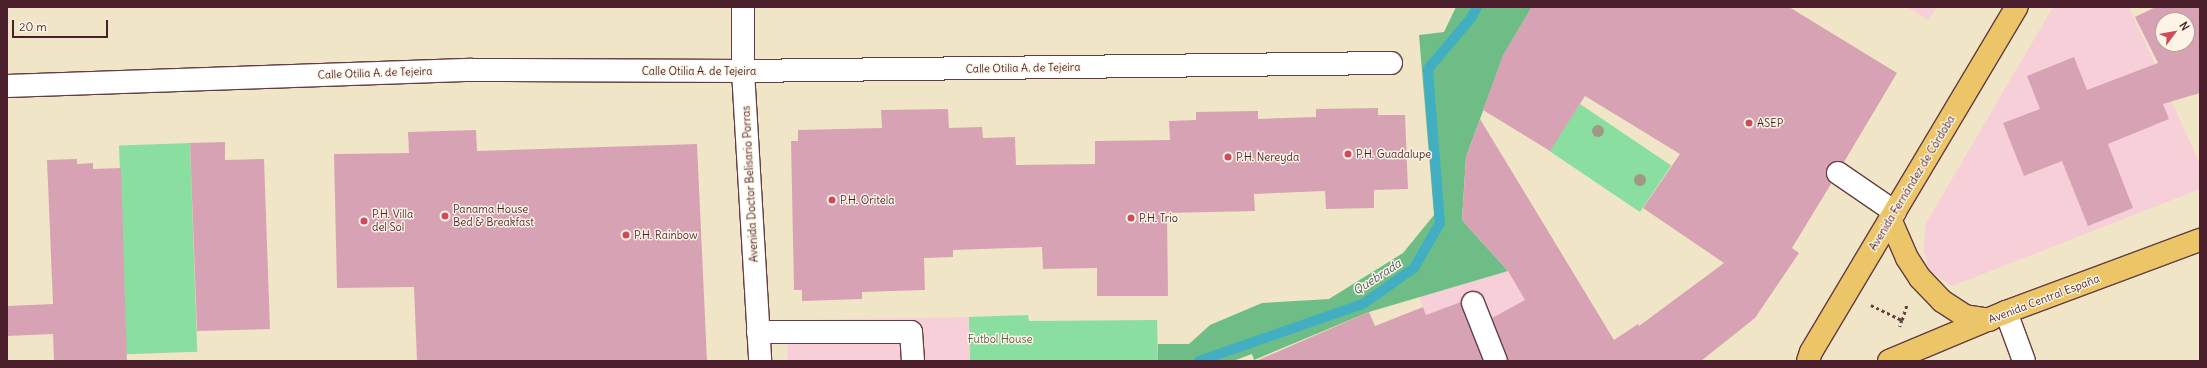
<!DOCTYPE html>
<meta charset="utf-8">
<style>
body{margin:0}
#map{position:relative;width:2207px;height:368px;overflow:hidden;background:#f1e5c7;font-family:Delius,sans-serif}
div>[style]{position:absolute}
.built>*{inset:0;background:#f6cfd8;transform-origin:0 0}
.green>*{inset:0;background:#8ade9f;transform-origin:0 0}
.forest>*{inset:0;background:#6fbd86}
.stream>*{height:10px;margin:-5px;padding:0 5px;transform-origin:5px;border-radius:5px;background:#42aec1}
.building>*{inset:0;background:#d7a3b4}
.path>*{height:2.5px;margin-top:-1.25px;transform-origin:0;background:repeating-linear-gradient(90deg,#633d42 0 3px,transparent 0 6px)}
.roads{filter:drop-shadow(1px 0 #633d42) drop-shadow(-1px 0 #633d42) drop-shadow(0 1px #633d42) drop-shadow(0 -1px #633d42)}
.minor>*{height:22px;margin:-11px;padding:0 11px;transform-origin:11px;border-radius:11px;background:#fff}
.major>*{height:22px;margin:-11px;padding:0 11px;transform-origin:11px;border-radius:11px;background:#ecc569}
.trees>*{width:12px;height:12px;margin:-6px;border-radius:50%;background:#a09784}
.dots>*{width:11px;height:11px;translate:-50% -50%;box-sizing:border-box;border:2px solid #fcf5e5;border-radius:50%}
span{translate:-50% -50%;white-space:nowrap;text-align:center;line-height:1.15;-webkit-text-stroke:3px #fcf5e5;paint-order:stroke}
.street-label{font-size:11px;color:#4a1f2b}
.poi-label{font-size:11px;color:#4a1f2b}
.left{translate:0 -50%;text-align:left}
.park-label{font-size:11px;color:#5d584e}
.water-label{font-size:12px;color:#475867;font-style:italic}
.frame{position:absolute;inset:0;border:8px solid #4a1f2b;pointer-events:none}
.north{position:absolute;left:2155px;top:12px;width:40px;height:40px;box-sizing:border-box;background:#fcf5e5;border:1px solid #b59f9b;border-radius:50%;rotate:58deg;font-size:11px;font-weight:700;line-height:16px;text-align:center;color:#4a1f2b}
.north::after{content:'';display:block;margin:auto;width:14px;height:18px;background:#d1495b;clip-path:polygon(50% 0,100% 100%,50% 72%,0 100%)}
.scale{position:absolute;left:12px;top:20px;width:96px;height:18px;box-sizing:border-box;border:2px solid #4a1f2b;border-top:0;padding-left:5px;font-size:12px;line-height:14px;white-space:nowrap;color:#4a1f2b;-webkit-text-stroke:3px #fcf5e5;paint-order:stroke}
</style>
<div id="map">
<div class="built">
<div style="clip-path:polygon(1907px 7px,1937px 7px,1928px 20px)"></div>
<div style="clip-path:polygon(2053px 7px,2129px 7px,2200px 164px,2200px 189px,1952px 286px,1929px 271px,1924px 251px,1925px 225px)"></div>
<div style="clip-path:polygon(1508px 271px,1562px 361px,1446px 361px,1419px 297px)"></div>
<div style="left:969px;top:317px;width:44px;height:182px;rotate:89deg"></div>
</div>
<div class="green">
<div style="left:1580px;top:104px;width:110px;height:56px;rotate:34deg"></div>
<div style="left:190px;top:143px;width:209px;height:71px;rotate:88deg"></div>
<div style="clip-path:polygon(1028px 315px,1029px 321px,1157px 320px,1158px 361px,970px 361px,969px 317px)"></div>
</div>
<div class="forest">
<div style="clip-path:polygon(1456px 7px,1532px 7px,1504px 54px,1466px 157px,1462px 220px,1508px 271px,1369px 312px,1254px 360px,1252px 354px,1233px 361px,1158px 361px,1158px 344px,1189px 344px,1210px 325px,1262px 303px,1329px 299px,1403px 253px,1434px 215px,1419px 35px,1444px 32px)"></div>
</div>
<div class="stream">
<div style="left:1199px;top:361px;width:174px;rotate:-19.2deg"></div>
<div style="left:1363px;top:304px;width:62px;rotate:-35.2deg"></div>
<div style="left:1414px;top:268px;width:52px;rotate:-60deg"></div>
<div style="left:1440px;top:223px;width:154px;rotate:-94.5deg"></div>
<div style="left:1428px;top:69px;width:67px;rotate:-49.9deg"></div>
<div style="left:1471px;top:18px;width:13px;rotate:-61deg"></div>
</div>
<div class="building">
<div style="clip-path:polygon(1532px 7px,1789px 7px,1897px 73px,1844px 162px,1833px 162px,1828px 166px,1827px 178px,1831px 184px,1792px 248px,1799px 253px,1755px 318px,1701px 361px,1508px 361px,1492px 318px,1525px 300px,1508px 271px,1462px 220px,1466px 157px,1480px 119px,1614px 340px,1638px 324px,1639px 326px,1724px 263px,1643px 208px,1680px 154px,1585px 96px,1550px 151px,1483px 110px,1503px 55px)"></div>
<div style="clip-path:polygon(evenodd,2156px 7px,2200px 7px,2200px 93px,2163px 104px,2169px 119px,2108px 144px,2133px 208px,2088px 226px,2062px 161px,2024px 176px,2003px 123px,2040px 109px,2027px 76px,2074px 57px,2087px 90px,2158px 63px,2135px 17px,2156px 7px,2163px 20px,2187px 20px,2187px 44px,2163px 44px,2163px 20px)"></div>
<div style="clip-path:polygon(1378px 108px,1378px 115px,1405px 115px,1408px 189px,1374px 190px,1374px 208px,1326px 209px,1325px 191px,1254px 194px,1255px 211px,1167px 213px,1168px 296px,1097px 296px,1097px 268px,1043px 269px,1042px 247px,953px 250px,953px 257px,924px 258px,925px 290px,862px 292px,862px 299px,802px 301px,802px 290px,794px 290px,791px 141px,798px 141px,798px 130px,882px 128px,881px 110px,948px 109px,949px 128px,982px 127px,983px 138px,1015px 137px,1016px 165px,1095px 164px,1095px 141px,1170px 140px,1169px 121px,1196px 120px,1196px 112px,1258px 111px,1258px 119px,1316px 117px,1316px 109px)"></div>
<div style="clip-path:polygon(476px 130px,477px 151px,697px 144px,707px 361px,417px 361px,414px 287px,337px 288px,334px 154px,409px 153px,408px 132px)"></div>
<div style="clip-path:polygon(225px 142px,225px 160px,264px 159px,270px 329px,197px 331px,190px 143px)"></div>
<div style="clip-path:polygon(77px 159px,77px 164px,93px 163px,93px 169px,121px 168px,127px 361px,54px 361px,53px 334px,7px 336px,7px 306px,53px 304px,47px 160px)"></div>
<div style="clip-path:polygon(1461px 302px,1483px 361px,1256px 361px,1369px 312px,1375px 326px,1423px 307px,1426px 315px)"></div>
</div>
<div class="path">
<div style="left:1871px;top:305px;width:34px;rotate:26deg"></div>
<div style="left:1902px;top:320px;width:7px;rotate:106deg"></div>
<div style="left:1902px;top:320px;width:17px;rotate:-73deg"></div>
</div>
<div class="roads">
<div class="minor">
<div style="left:743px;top:7px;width:64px;rotate:90deg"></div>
<div style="left:743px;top:71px;width:290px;rotate:86.6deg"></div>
<div style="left:7px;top:86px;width:465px;rotate:-2deg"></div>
<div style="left:472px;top:70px;width:271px;rotate:0.2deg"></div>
<div style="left:743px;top:71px;width:648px;rotate:-0.71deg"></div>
<div style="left:1838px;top:173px;width:69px;rotate:34.4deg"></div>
<div style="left:1473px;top:303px;width:62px;rotate:68.4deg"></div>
<div style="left:2006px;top:312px;width:52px;rotate:69.8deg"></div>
<div style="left:758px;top:332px;width:153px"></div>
<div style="left:911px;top:332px;width:29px;rotate:86deg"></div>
</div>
<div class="major">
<div style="left:1890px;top:219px;width:43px;rotate:66.4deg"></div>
<div style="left:1907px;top:258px;width:24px;rotate:57deg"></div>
<div style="left:1920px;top:278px;width:32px;rotate:46deg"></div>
<div style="left:1942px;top:301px;width:27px;rotate:33deg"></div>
<div style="left:1965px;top:316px;width:25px;rotate:9deg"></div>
<div style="left:1808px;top:361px;width:9px;rotate:-72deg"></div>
<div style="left:1811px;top:352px;width:402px;rotate:-59.2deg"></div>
<div style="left:1889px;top:361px;width:127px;rotate:-22.7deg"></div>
<div style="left:2006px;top:312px;width:207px;rotate:-20.4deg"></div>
</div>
</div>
<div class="trees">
<div style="left:1598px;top:131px"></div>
<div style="left:1640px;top:180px"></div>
</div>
<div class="dots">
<div style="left:1749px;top:123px;background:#d1495b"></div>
<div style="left:1348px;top:154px;background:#d1495b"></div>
<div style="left:1228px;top:157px;background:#d1495b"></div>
<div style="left:832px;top:200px;background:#d1495b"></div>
<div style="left:445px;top:216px;background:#d1495b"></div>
<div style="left:1131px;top:218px;background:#d1495b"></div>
<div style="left:364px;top:221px;background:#d1495b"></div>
<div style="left:626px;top:235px;background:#d1495b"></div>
</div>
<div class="street-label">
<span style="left:1023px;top:68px;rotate:-1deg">Calle Otilia A. de Tejeira</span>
<span style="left:699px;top:71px">Calle Otilia A. de Tejeira</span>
<span style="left:375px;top:73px;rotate:-2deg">Calle Otilia A. de Tejeira</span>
<span style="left:1912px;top:183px;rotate:-59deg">Avenida Fernández de Córdoba</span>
<span style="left:750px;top:184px;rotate:-93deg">Avenida Doctor Belisario Porras</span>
<span style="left:2044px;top:299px;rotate:-21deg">Avenida Central España</span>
</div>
<div class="poi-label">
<span class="left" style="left:1757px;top:123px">ASEP</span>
<span class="left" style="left:1356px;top:154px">P.H. Guadalupe</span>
<span class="left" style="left:1236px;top:157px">P.H. Nereyda</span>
<span class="left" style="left:840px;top:200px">P.H. Oritela</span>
<span class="left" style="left:453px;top:216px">Panama House<br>Bed &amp; Breakfast</span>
<span class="left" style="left:372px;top:221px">P.H. Villa<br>del Sol</span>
<span class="left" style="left:1139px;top:218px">P.H. Trio</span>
<span class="left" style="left:634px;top:235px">P.H. Rainbow</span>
</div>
<div class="park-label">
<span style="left:1000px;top:339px">Futbol House</span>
</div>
<div class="water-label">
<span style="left:1377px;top:277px;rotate:-33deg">Quebrada</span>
</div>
<div class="frame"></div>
<div class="north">N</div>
<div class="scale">20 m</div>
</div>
